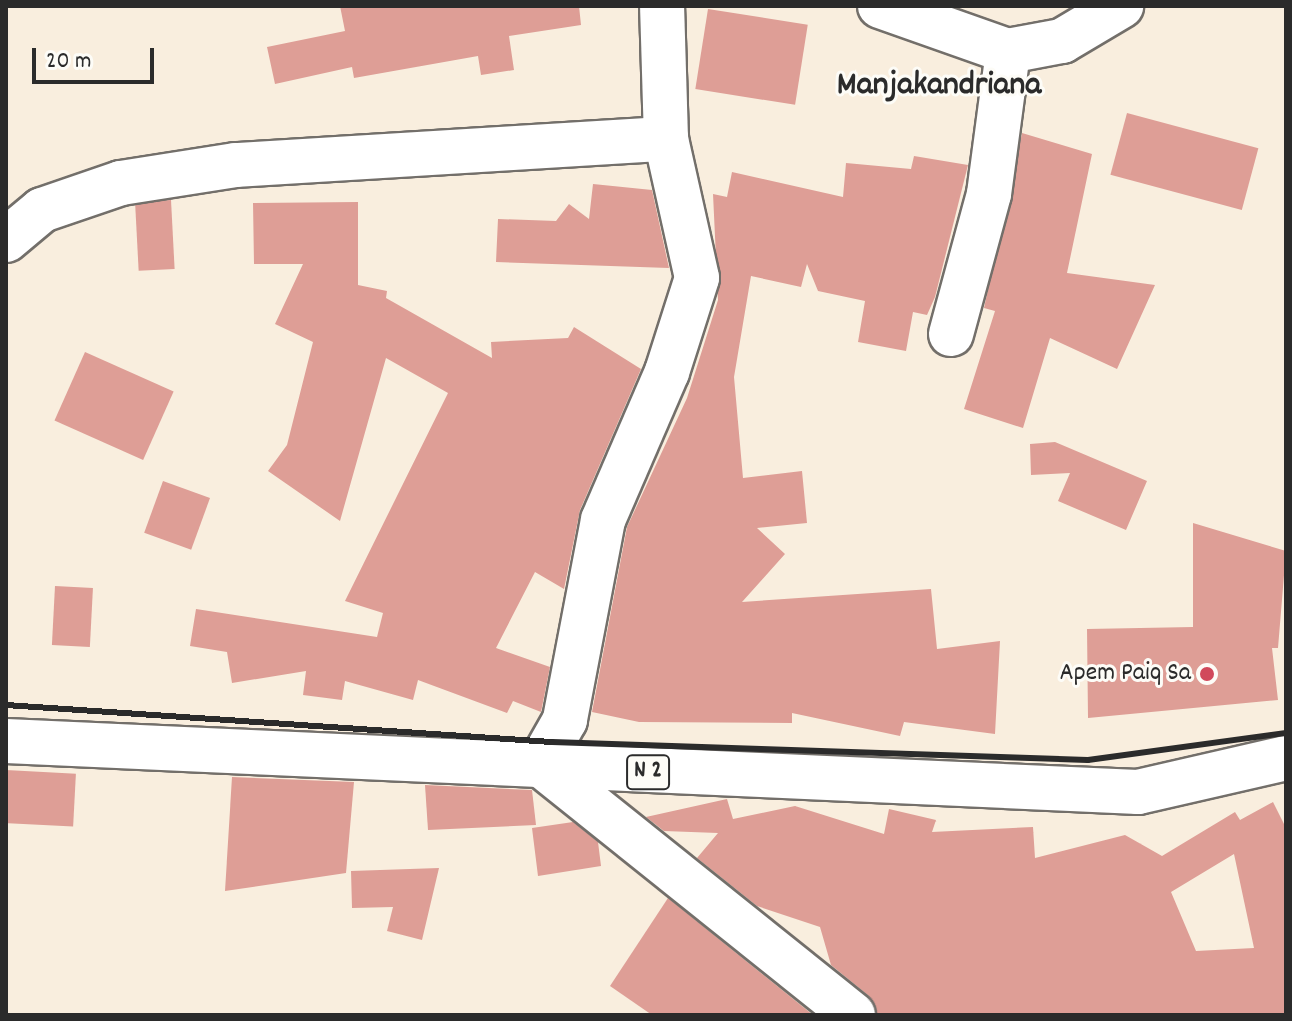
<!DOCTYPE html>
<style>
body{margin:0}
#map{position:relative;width:1292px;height:1021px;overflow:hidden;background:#f9eede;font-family:Dekko,sans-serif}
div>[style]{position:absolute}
.building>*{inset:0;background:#de9e96;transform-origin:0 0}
.roads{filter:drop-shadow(2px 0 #736f6a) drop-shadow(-2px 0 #736f6a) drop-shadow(0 2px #736f6a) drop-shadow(0 -2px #736f6a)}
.minor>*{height:44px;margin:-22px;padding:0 22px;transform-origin:22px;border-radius:22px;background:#fff}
.major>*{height:44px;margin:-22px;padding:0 22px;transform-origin:22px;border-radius:22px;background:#fff}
.rail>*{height:6px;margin:-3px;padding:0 3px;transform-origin:3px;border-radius:3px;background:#2b2b2b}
.dots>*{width:22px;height:22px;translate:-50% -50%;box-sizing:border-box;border:4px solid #fdfcf7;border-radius:50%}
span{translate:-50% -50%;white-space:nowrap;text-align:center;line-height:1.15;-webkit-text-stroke:6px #fdfcf7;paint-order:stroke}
.shield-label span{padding:2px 6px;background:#fdfcf7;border:2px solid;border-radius:6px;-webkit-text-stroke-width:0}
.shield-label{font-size:24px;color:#2b2b2b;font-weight:700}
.poi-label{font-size:26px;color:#2b2b2b}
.right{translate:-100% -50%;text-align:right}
.district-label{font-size:34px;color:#2b2b2b;font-weight:700}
.frame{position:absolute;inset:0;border:8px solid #2b2b2b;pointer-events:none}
.scale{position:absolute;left:32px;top:48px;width:122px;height:36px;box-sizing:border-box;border:4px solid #2b2b2b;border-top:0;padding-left:10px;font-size:24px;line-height:28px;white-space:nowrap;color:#2b2b2b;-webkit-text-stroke:6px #fdfcf7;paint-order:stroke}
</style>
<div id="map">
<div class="building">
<div style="clip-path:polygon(340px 6px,579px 6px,581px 25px,509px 36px,514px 70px,481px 75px,478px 56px,354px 78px,352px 67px,275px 84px,267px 47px,345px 31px)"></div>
<div style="left:708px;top:9px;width:101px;height:81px;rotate:9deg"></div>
<div style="left:1127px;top:113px;width:136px;height:64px;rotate:15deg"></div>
<div style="clip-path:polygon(1022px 133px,1092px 154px,1067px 273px,1155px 285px,1117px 369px,1050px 338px,1023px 428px,964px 409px,995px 311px,984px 308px)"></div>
<div style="clip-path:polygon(914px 156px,968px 165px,935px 297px,927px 315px,913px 312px,906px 351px,858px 342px,865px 301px,818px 291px,807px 264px,801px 287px,751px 276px,734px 377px,743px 478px,802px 471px,807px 523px,757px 528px,785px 554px,742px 602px,931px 589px,937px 649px,1000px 641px,995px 734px,904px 722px,900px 736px,792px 713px,792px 723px,639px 722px,592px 712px,627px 527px,687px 398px,718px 300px,713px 194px,727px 197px,732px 172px,843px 197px,846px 163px,911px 169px)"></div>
<div style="clip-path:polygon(593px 184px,652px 190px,669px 268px,496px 262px,498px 219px,556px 221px,569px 204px,589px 219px)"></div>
<div style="left:171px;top:200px;width:69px;height:36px;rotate:87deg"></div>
<div style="clip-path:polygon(358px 202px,358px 285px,387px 291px,386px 298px,492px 358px,491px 342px,568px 338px,574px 327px,641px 369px,580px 510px,564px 589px,535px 572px,496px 648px,550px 667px,541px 712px,513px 701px,507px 713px,418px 680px,413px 700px,345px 681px,342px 700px,303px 695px,306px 671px,232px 683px,227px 652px,190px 646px,196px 609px,377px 637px,383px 613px,345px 601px,448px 393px,386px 358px,340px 521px,268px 471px,287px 445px,313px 342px,275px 324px,303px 264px,254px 264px,253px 203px)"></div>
<div style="left:85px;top:352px;width:97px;height:75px;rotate:24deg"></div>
<div style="clip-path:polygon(1055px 442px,1147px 481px,1126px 530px,1058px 501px,1070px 473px,1031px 475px,1030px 444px)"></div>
<div style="left:163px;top:481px;width:50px;height:55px;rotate:20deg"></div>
<div style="clip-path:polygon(1193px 523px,1286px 551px,1278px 648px,1272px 648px,1278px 700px,1088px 718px,1087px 629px,1193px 627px)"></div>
<div style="left:55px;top:586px;width:38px;height:59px;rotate:3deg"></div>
<div style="left:6px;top:770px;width:70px;height:53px;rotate:3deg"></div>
<div style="clip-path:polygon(232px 777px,354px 782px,346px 873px,225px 891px)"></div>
<div style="clip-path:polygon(425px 785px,532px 790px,536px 825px,428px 830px)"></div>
<div style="clip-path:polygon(evenodd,727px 799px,733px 819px,795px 806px,884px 834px,889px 809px,936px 820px,932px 832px,1033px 827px,1035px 858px,1125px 835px,1162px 856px,1235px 812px,1240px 820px,1273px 802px,1286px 828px,1286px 1015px,877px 1015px,869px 996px,831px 965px,820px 927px,757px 906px,697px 858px,718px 833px,664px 831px,646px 817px,727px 799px,1234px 854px,1254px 948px,1196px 951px,1171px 892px,1234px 854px)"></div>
<div style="clip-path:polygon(573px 822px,598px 842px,601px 866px,538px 876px,532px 828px)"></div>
<div style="clip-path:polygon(439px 868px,422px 940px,387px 931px,393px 907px,352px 908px,351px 871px)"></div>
<div style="clip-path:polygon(668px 898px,813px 1015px,652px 1015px,610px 986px)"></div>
</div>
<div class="roads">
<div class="minor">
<div style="left:880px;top:6px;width:136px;rotate:19.4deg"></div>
<div style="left:1008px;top:51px;width:55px;rotate:-10.5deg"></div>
<div style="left:1062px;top:41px;width:69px;rotate:-30.7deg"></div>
<div style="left:666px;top:139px;width:142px;rotate:77.4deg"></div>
<div style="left:697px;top:278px;width:99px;rotate:107.7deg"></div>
<div style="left:667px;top:372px;width:161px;rotate:113.4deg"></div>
<div style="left:603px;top:520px;width:204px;rotate:100.8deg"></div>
<div style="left:565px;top:720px;width:51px;rotate:119.6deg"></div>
<div style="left:540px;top:764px;width:401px;rotate:38.7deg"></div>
<div style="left:6px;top:240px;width:47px;rotate:-39.8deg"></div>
<div style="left:42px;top:210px;width:83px;rotate:-18.9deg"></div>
<div style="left:121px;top:183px;width:116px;rotate:-8.9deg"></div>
<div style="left:236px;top:165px;width:431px;rotate:-3.5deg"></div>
<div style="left:666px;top:139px;width:133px;rotate:-91.7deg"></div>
<div style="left:951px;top:334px;width:145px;rotate:-74.8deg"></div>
<div style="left:989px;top:194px;width:144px;rotate:-82.4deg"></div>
</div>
<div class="major">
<div style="left:6px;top:741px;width:1133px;rotate:2.58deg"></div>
<div style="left:1138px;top:792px;width:152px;rotate:-12.9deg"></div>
</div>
</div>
<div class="rail">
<div style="left:6px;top:705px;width:547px;rotate:3.88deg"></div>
<div style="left:552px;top:742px;width:536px;rotate:1.92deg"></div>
<div style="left:1088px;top:760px;width:200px;rotate:-7.8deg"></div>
</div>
<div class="dots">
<div style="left:1207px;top:674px;background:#d1495b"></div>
</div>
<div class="shield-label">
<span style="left:648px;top:772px">N 2</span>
</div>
<div class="poi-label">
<span class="right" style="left:1191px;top:674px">Apem Paiq Sa</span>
</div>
<div class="district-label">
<span style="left:939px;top:87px">Manjakandriana</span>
</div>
<div class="frame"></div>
<div class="scale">20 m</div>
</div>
